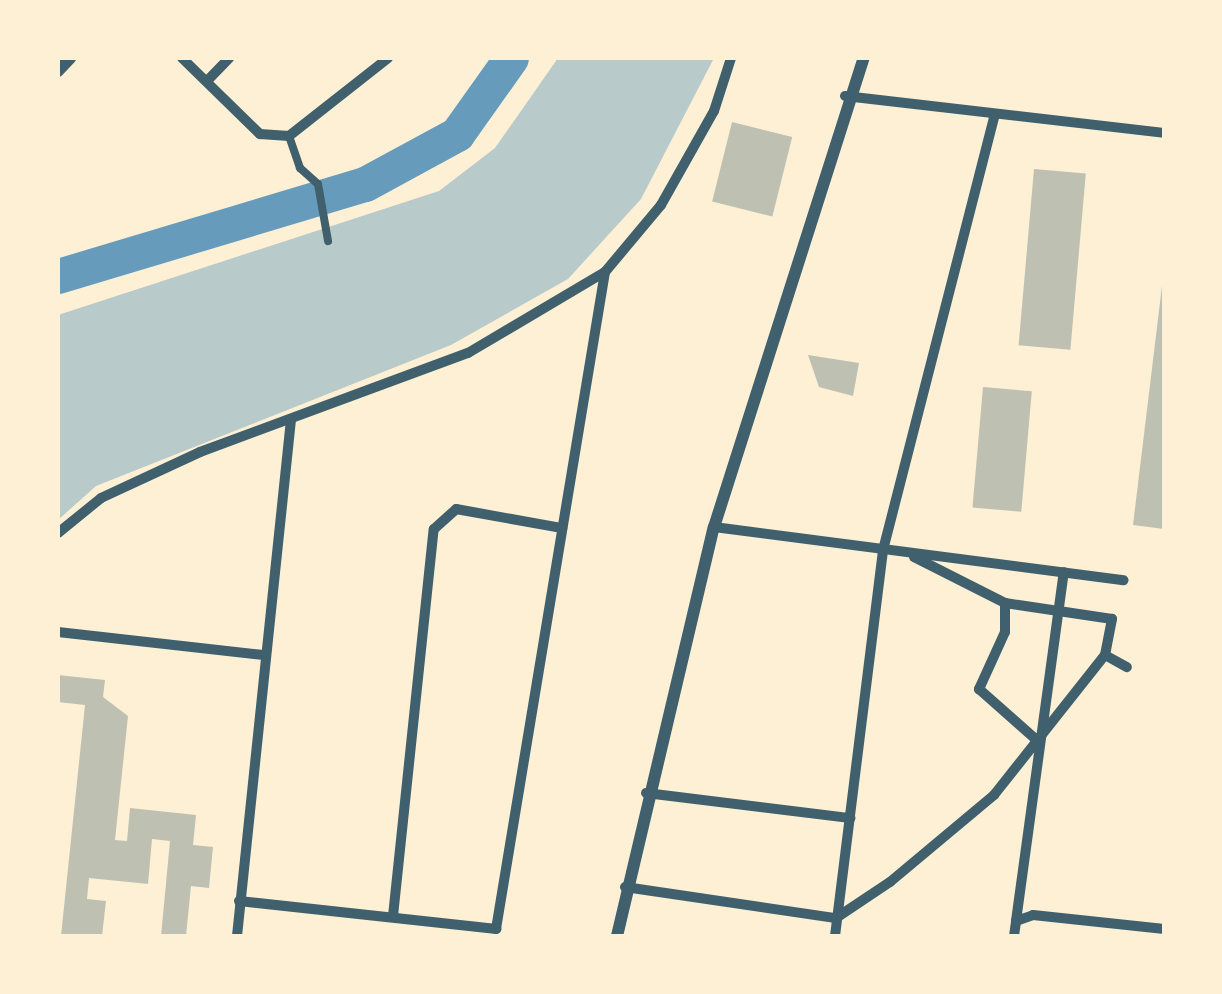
<!DOCTYPE html>
<style>
body{margin:0}
#map{position:relative;width:1222px;height:994px;overflow:hidden;background:#fdf0d5;font-family:Inter,sans-serif}
div>[style]{position:absolute}
.green>*{inset:0;background:#b9caca}
.river>*{height:35px;margin:-17.5px;padding:0 17.5px;transform-origin:17.5px;border-radius:17.5px;background:#669bbc}
.building>*{inset:0;background:#bec0b2;transform-origin:0 0}
.pedestrian>*{height:8px;margin:-4px;padding:0 4px;transform-origin:4px;border-radius:4px;background:#3f606c}
.minor>*{height:10px;margin:-5px;padding:0 5px;transform-origin:5px;border-radius:5px;background:#3f606c}
.tertiary>*{height:12px;margin:-6px;padding:0 6px;transform-origin:6px;border-radius:6px;background:#3f606c}
span{translate:-50% -50%;white-space:nowrap;text-align:center;line-height:1.15;-webkit-text-stroke:8px #fdf0d5;paint-order:stroke}
.frame{position:absolute;inset:0;border:60px solid #fdf0d5;pointer-events:none}
</style>
<div id="map">
<div class="green">
<div style="clip-path:polygon(558px 58px,714px 58px,641px 199px,568px 279px,451px 345px,96px 486px,58px 520px,58px 315px,439px 191px,495px 148px)"></div>
</div>
<div class="river">
<div style="left:58px;top:276px;width:320px;rotate:-16.7deg"></div>
<div style="left:365px;top:184px;width:105px;rotate:-28.5deg"></div>
<div style="left:457px;top:134px;width:93px;rotate:-54.6deg"></div>
</div>
<div class="building">
<div style="left:732px;top:122px;width:62px;height:82px;rotate:14deg"></div>
<div style="left:1034px;top:169px;width:52px;height:177px;rotate:5deg"></div>
<div style="clip-path:polygon(1162px 286px,1164px 286px,1164px 529px,1133px 525px)"></div>
<div style="clip-path:polygon(808px 355px,859px 363px,853px 396px,819px 387px)"></div>
<div style="left:983px;top:387px;width:49px;height:121px;rotate:5deg"></div>
<div style="clip-path:polygon(58px 675px,105px 680px,103px 697px,128px 716px,115px 840px,127px 841px,130px 808px,196px 815px,193px 845px,213px 847px,209px 888px,191px 886px,186px 936px,161px 936px,170px 841px,152px 839px,148px 884px,89px 878px,87px 899px,106px 901px,102px 936px,61px 936px,85px 705px,58px 702px)"></div>
</div>
<div class="pedestrian">
<div style="left:289px;top:136px;width:34px;rotate:71deg"></div>
<div style="left:300px;top:168px;width:24px;rotate:42deg"></div>
<div style="left:318px;top:184px;width:58px;rotate:80deg"></div>
</div>
<div class="minor">
<div style="left:182px;top:58px;width:109px;rotate:44.3deg"></div>
<div style="left:260px;top:134px;width:29px;rotate:4deg"></div>
<div style="left:289px;top:136px;width:126px;rotate:-38.2deg"></div>
<div style="left:207px;top:81px;width:32px;rotate:-46deg"></div>
<div style="left:845px;top:96px;width:321px;rotate:6.6deg"></div>
<div style="left:714px;top:527px;width:413px;rotate:7.4deg"></div>
<div style="left:58px;top:533px;width:55px;rotate:-39.1deg"></div>
<div style="left:101px;top:498px;width:109px;rotate:-24.9deg"></div>
<div style="left:200px;top:452px;width:286px;rotate:-20.3deg"></div>
<div style="left:468px;top:353px;width:159px;rotate:-30.6deg"></div>
<div style="left:605px;top:272px;width:87px;rotate:-50.1deg"></div>
<div style="left:661px;top:205px;width:108px;rotate:-60.6deg"></div>
<div style="left:714px;top:111px;width:56px;rotate:-72.2deg"></div>
<div style="left:914px;top:557px;width:102px;rotate:26.8deg"></div>
<div style="left:1005px;top:603px;width:29px;rotate:90deg"></div>
<div style="left:1005px;top:632px;width:63px;rotate:114.5deg"></div>
<div style="left:979px;top:689px;width:80px;rotate:41.5deg"></div>
<div style="left:58px;top:632px;width:207px;rotate:6.4deg"></div>
<div style="left:1105px;top:655px;width:25px;rotate:29deg"></div>
<div style="left:646px;top:793px;width:206px;rotate:7deg"></div>
<div style="left:625px;top:887px;width:213px;rotate:8.4deg"></div>
<div style="left:836px;top:918px;width:65px;rotate:-33.7deg"></div>
<div style="left:890px;top:882px;width:136px;rotate:-39.9deg"></div>
<div style="left:994px;top:795px;width:179px;rotate:-51.6deg"></div>
<div style="left:1105px;top:655px;width:37px;rotate:-79deg"></div>
<div style="left:1112px;top:619px;width:108px;rotate:-171.5deg"></div>
<div style="left:239px;top:901px;width:259px;rotate:6.2deg"></div>
<div style="left:496px;top:929px;width:666px;rotate:-80.58deg"></div>
<div style="left:393px;top:916px;width:389px;rotate:-84deg"></div>
<div style="left:434px;top:529px;width:30px;rotate:-42deg"></div>
<div style="left:456px;top:509px;width:108px;rotate:10.2deg"></div>
<div style="left:1016px;top:921px;width:352px;rotate:-82.2deg"></div>
<div style="left:237px;top:936px;width:519px;rotate:-84.03deg"></div>
<div style="left:835px;top:936px;width:389px;rotate:-82.9deg"></div>
<div style="left:883px;top:550px;width:447px;rotate:-75.6deg"></div>
<div style="left:1014px;top:936px;width:15px;rotate:-82deg"></div>
<div style="left:1016px;top:921px;width:18px;rotate:-19deg"></div>
<div style="left:1033px;top:915px;width:132px;rotate:6.1deg"></div>
</div>
<div class="tertiary">
<div style="left:58px;top:71px;width:18px;rotate:-47deg"></div>
<div style="left:617px;top:936px;width:420px;rotate:-76.7deg"></div>
<div style="left:714px;top:527px;width:492px;rotate:-72.3deg"></div>
</div>
<div class="frame"></div>
</div>
